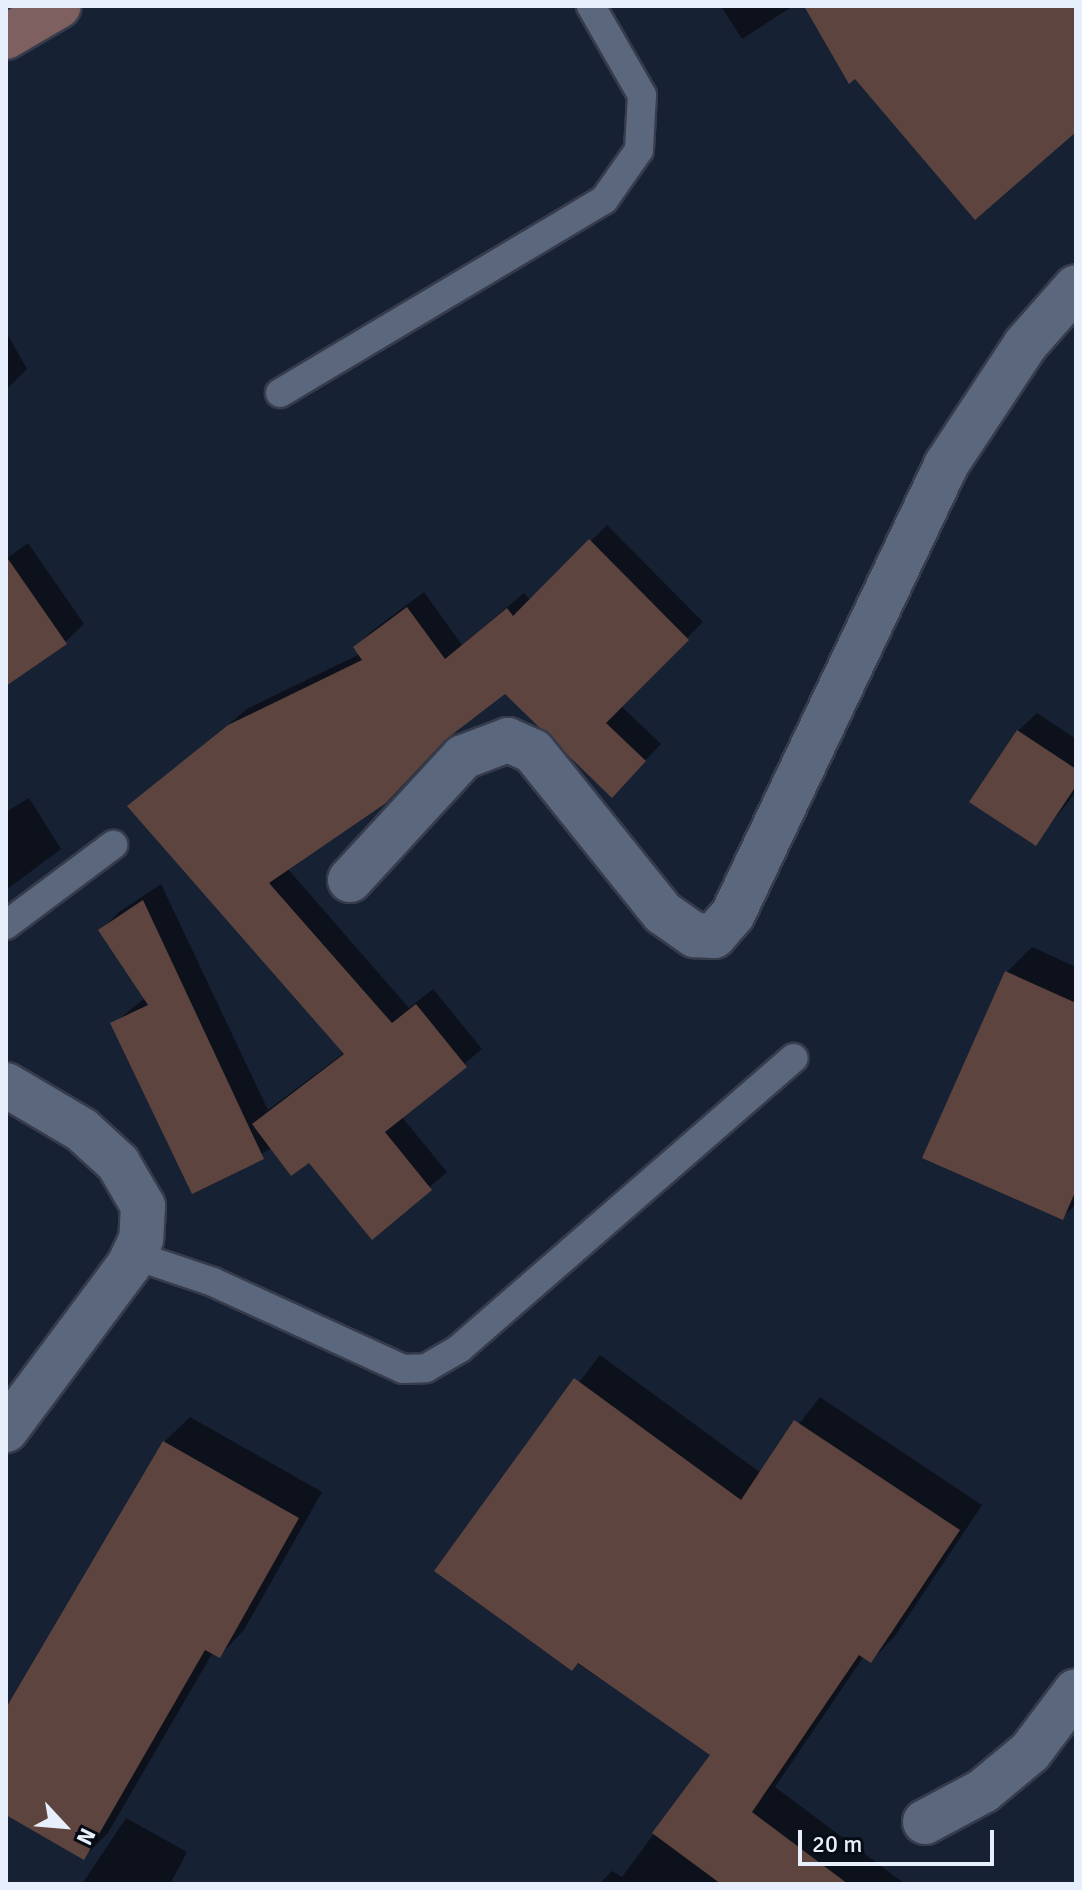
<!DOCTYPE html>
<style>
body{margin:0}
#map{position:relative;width:1082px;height:1890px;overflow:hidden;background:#172134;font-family:Signika,sans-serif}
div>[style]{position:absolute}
.shadow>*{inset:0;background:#0007}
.building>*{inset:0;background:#5e443e}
.roads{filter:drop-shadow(2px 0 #363c4c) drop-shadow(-2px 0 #363c4c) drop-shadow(0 2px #363c4c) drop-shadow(0 -2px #363c4c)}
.lane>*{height:28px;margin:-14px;padding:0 14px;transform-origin:14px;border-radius:14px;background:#5b677d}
.street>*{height:44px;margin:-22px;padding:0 22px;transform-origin:22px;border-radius:22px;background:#5b677d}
.secondary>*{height:44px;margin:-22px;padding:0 22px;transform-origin:22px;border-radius:22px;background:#7f6060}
span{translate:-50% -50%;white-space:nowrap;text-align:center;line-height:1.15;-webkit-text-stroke:6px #070b13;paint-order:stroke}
.frame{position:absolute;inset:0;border:8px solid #e7effc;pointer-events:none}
.north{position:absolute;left:24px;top:1786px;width:80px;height:80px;-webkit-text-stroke:6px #070b13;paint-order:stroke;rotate:116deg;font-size:22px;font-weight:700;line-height:32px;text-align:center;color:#e7effc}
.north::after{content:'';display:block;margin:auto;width:28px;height:36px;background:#e7effc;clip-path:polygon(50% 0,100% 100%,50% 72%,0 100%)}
.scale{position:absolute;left:798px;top:1830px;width:196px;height:36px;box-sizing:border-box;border:4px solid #e7effc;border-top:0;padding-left:10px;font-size:24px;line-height:28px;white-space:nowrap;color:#e7effc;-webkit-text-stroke:6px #070b13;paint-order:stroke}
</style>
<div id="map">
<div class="shadow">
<div style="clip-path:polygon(721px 6px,793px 6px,742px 39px)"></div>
<div style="clip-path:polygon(6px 332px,27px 369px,6px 390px)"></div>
<div style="clip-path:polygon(607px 525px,703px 622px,620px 705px,661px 744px,612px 795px,506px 691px,287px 868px,409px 1008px,433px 989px,482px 1049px,401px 1116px,447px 1172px,372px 1237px,309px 1160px,272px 1148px,193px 1192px,113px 1024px,145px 998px,100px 931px,119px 912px,161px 884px,268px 1110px,345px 1052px,130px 806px,247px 709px,360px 654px,355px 647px,372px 631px,424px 592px,462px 645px,524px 593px,531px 601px)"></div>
<div style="clip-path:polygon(28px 543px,84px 624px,65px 642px,6px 655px,6px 559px)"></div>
<div style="clip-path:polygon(1037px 713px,1076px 739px,1076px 792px,1035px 844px,1018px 731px)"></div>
<div style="clip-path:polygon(29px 798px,61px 849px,6px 890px,6px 812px)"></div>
<div style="clip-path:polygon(1032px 947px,1076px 967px,1076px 1204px,1062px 1218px,1007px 972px)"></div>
<div style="clip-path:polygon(600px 1355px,761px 1473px,820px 1397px,982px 1505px,895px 1636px,871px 1661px,864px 1656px,775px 1787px,905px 1884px,599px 1884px,612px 1871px,622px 1877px,713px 1754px,437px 1570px)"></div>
<div style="clip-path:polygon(190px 1417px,322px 1492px,244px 1630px,219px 1656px,213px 1652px,108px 1833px,84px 1857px,6px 1812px,6px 1713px,164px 1442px)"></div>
<div style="clip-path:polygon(126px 1818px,187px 1852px,170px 1884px,82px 1884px)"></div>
</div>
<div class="building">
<div style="clip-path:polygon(804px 6px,1076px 6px,1076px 132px,975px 220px,855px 79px,849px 84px)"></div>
<div style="clip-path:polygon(589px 539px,689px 640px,606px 723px,646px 761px,612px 798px,505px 694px,445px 740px,386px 803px,269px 883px,392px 1023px,416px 1004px,467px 1067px,385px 1132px,432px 1190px,372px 1240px,309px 1163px,291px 1176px,252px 1124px,344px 1054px,127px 806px,228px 725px,362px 660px,353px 647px,407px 607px,445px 659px,507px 608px,513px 616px)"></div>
<div style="clip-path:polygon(6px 556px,67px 644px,6px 686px)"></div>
<div style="clip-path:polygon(1017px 730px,1076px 769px,1076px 786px,1036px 846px,969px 802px)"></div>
<div style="clip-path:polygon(143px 900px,264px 1159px,192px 1194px,110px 1023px,148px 1005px,98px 930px)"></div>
<div style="clip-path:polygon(1005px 971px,1076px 1003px,1076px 1190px,1063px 1220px,922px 1158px)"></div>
<div style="clip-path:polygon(574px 1378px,741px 1500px,794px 1420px,960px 1530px,871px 1663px,859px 1655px,752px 1812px,848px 1884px,721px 1884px,652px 1833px,710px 1755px,578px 1663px,572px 1671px,434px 1571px)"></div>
<div style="clip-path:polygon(163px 1441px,299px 1518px,220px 1658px,205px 1650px,84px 1860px,6px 1815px,6px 1708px)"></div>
</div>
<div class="roads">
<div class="lane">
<div style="left:280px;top:393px;width:377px;rotate:-30.8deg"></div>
<div style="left:604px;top:200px;width:61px;rotate:-55deg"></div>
<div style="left:639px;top:150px;width:55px;rotate:-86.9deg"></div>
<div style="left:642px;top:95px;width:103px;rotate:-119.8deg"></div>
<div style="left:6px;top:925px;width:134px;rotate:-36.8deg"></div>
<div style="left:133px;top:1255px;width:84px;rotate:18.6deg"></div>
<div style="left:213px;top:1282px;width:209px;rotate:24.6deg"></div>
<div style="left:403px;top:1369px;width:23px;rotate:-2deg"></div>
<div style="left:426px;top:1368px;width:39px;rotate:-30deg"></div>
<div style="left:460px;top:1348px;width:442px;rotate:-41deg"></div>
</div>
<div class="street">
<div style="left:350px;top:880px;width:167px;rotate:-47.4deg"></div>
<div style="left:463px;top:757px;width:48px;rotate:-20.7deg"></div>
<div style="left:508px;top:740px;width:27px;rotate:24deg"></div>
<div style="left:533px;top:751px;width:208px;rotate:51.3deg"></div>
<div style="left:663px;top:913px;width:39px;rotate:35deg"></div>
<div style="left:695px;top:935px;width:19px;rotate:3deg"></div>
<div style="left:714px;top:936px;width:29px;rotate:-49deg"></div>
<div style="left:733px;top:914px;width:497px;rotate:-64.6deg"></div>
<div style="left:946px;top:465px;width:144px;rotate:-56.6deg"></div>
<div style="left:1025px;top:345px;width:77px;rotate:-48.7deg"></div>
<div style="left:6px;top:1085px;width:88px;rotate:30.6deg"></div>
<div style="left:82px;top:1130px;width:49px;rotate:42.5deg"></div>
<div style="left:118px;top:1163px;width:50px;rotate:59.8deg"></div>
<div style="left:143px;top:1206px;width:33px;rotate:93deg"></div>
<div style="left:141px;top:1239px;width:29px;rotate:115deg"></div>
<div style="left:129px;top:1265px;width:206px;rotate:126.7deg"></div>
<div style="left:925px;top:1822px;width:66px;rotate:-28.1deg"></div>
<div style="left:983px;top:1791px;width:61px;rotate:-39.7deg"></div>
<div style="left:1030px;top:1752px;width:76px;rotate:-53deg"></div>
</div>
<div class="secondary">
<div style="left:6px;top:37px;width:61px;rotate:-30.3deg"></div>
</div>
</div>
<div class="frame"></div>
<div class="north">N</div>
<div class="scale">20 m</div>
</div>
